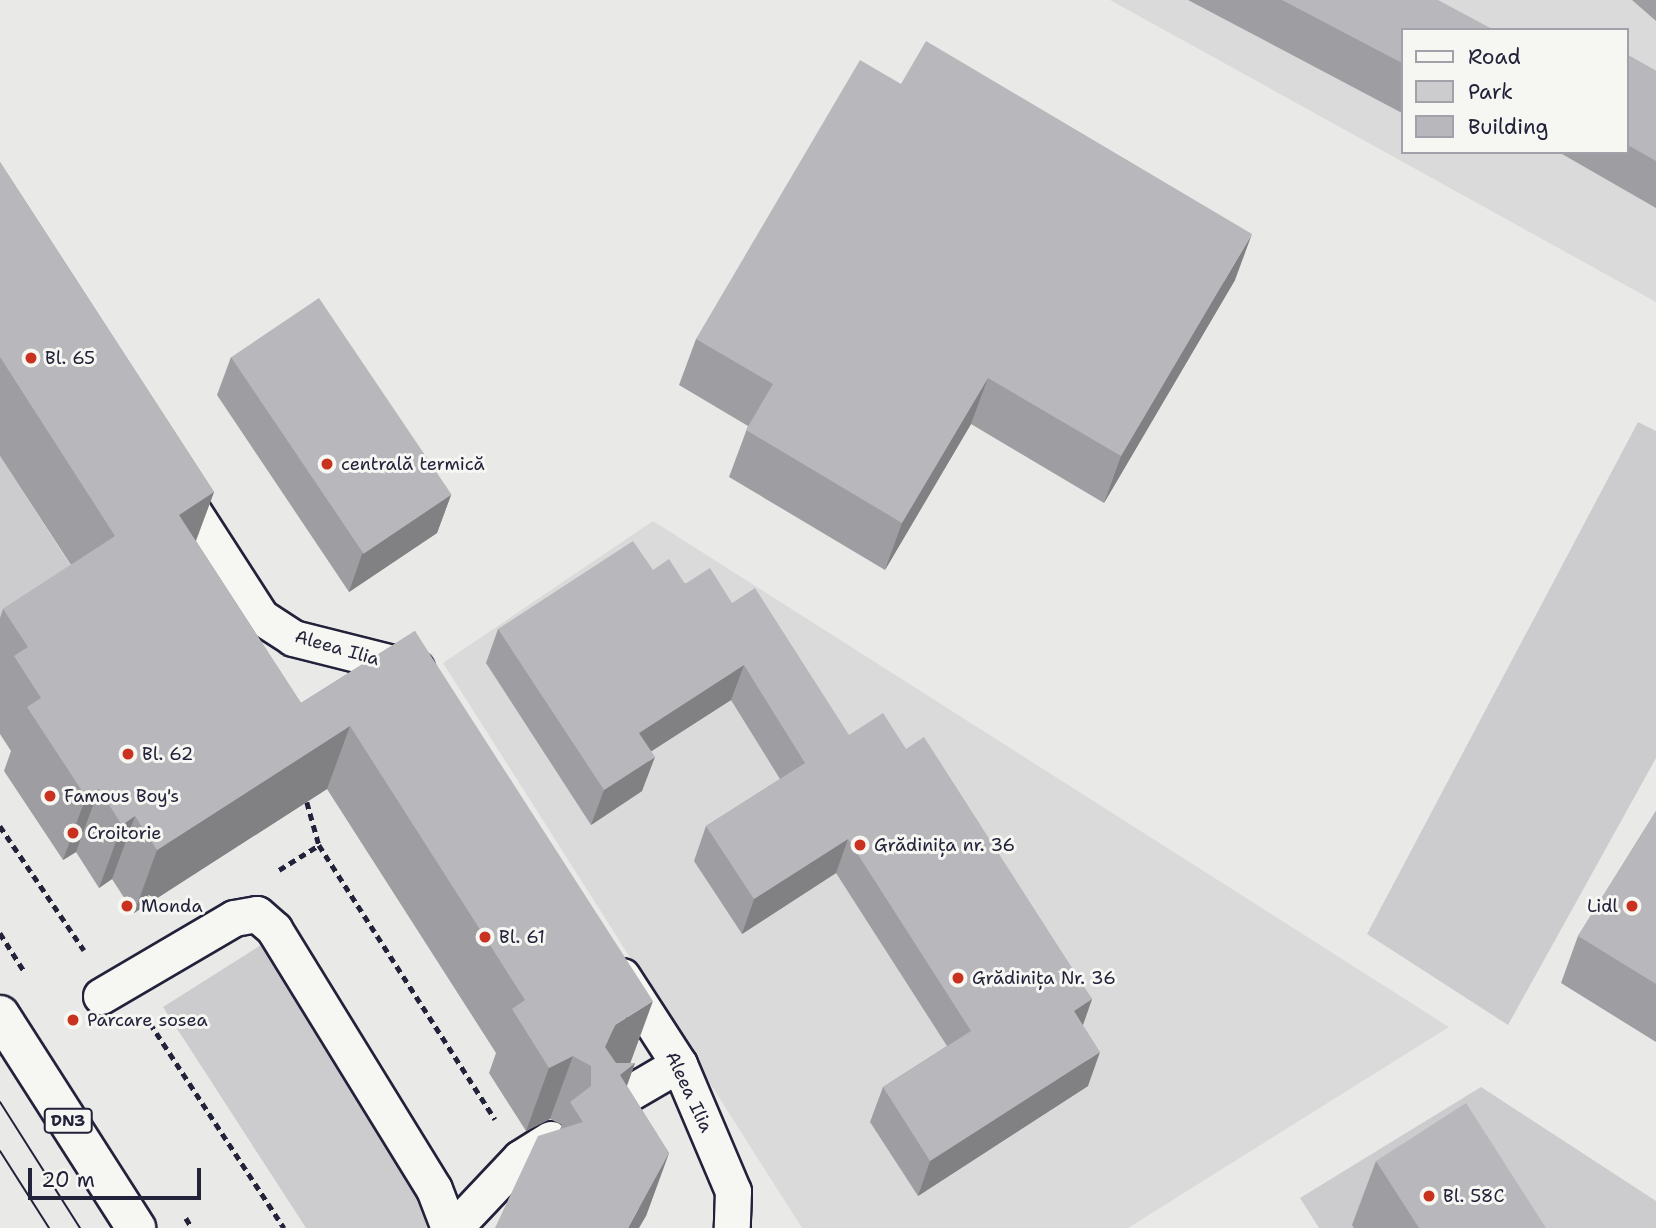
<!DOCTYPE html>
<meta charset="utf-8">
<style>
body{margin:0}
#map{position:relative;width:1656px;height:1228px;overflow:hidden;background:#e9e9e7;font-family:"Shantell Sans",sans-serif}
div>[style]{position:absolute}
.built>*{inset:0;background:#dadada}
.green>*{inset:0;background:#ccccce}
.path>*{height:4.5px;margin-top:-2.25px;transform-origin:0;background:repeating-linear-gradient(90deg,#22223b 0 7px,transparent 0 12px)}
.roads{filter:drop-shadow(2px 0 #22223b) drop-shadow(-2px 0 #22223b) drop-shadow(0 2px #22223b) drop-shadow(0 -2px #22223b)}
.service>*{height:35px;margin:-17.5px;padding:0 17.5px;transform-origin:17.5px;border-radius:17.5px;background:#f6f6f2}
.primary>*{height:38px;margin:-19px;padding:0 19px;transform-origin:19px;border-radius:19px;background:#f6f6f2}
.tram>*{height:2px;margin:-1px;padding:0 1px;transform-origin:1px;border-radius:1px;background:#22223b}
.wall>*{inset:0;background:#9e9ea2}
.shaded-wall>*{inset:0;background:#818184}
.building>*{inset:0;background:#b8b8bc;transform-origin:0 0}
.dots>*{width:19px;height:19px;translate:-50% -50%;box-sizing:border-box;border:4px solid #f6f6f2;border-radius:50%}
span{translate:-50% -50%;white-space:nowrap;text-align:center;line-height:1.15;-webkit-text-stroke:6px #f6f6f2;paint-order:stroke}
.shield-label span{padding:2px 5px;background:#f6f6f2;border:2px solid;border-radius:5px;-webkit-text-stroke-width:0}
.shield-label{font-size:16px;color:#22223b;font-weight:700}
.poi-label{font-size:18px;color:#22223b}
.left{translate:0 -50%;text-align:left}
.right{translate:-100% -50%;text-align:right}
.street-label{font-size:18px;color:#22223b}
.legend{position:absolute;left:1401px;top:28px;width:228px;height:126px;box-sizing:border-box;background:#f6f6f2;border:2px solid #a1a1a9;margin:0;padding:9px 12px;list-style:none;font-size:21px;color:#22223b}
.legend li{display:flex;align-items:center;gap:14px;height:35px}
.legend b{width:35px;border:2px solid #a1a1a9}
.scale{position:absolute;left:28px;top:1168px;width:173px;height:32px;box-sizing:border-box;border:4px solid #22223b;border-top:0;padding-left:9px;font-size:21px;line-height:24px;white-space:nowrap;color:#22223b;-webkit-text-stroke:5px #f6f6f2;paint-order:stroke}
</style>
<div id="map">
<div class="built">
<div style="clip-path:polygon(evenodd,1110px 0,1656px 0,1656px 302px,1110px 0,1402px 30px,1626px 30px,1626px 152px,1402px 152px,1402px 30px)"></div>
<div style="clip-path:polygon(653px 521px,1449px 1027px,1128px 1228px,802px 1228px,443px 663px)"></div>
</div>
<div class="green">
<div style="clip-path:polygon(1638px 422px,1656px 431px,1656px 758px,1508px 1025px,1367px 934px)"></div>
<div style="clip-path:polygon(0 456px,102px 614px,0 659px)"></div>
<div style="clip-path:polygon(261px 945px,434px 1216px,426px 1228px,306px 1228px,163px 1007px)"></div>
<div style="clip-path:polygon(1481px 1087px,1656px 1201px,1656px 1228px,1319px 1228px,1300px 1198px)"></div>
</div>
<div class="path">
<div style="left:307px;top:802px;width:45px;rotate:74.4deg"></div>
<div style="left:319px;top:845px;width:326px;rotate:57.3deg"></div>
<div style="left:0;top:826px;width:150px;rotate:55.9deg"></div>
<div style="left:279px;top:870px;width:47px;rotate:-32deg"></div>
<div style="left:0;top:933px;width:45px;rotate:57.7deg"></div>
<div style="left:150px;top:1023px;width:245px;rotate:56.8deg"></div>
<div style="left:186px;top:1218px;width:12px;rotate:59deg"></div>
</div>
<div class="roads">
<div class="service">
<div style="left:176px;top:485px;width:157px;rotate:57.2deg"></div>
<div style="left:261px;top:617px;width:38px;rotate:33deg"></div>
<div style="left:293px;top:638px;width:127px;rotate:14.1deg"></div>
<div style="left:622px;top:976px;width:105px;rotate:57.1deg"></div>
<div style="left:679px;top:1064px;width:138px;rotate:67deg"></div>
<div style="left:733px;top:1191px;width:37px;rotate:92deg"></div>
<div style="left:101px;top:996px;width:154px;rotate:-30.4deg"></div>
<div style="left:234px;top:918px;width:23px;rotate:-10deg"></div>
<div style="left:257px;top:914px;width:23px;rotate:41deg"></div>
<div style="left:274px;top:929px;width:305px;rotate:58.4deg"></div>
<div style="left:434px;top:1189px;width:42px;rotate:69deg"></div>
<div style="left:602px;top:1109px;width:89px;rotate:-30.3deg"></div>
<div style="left:454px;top:1228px;width:96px;rotate:-46.7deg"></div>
<div style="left:520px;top:1158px;width:36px;rotate:-32deg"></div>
</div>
<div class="primary">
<div style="left:0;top:1015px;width:253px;rotate:57.4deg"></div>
</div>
</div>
<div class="tram">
<div style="left:0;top:1102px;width:149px;rotate:57.6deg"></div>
<div style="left:0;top:1151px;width:91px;rotate:57.5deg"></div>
</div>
<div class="wall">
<div style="clip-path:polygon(1188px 0,1438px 0,1402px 30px,1402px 113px)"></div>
<div style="clip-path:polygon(1632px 0,1656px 0,1656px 21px)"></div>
<div style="clip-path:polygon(1626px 54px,1656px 71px,1656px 208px,1562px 154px,1562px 152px,1626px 152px)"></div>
<div style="clip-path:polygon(0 162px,214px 492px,196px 541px,301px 703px,415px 631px,630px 1063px,635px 1063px,627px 1086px,669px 1153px,646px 1216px,560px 1129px,562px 1125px,550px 1119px,526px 1131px,489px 1073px,496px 1053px,327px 789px,134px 913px,112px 879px,99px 888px,76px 852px,63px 860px,4px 771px,11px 751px,0 734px,0 618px,3px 609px,71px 565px,0 456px)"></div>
<div style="clip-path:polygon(1235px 280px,1104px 503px,971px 424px,885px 570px,729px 477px,748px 426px,679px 385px,696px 339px)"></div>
<div style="clip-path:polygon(231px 357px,451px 495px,437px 533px,349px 592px,217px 395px)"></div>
<div style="clip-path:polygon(653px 570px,732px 603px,849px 735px,906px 749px,1092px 999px,1083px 1025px,1088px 1086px,918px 1196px,870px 1122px,883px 1087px,947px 1046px,836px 873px,742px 934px,694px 861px,706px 826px,780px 779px,731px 700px,651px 751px,642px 791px,591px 825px,486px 663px,498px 629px)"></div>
<div style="clip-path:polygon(1656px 811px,1656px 1042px,1561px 983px,1578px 936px)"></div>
<div style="clip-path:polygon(1376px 1161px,1546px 1228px,1354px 1228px,1352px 1225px)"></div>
</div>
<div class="shaded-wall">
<div style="clip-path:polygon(1252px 234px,1235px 280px,1104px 503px,1121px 456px)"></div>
<div style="clip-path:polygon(988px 378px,971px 424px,885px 570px,902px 523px)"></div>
<div style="clip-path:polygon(214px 492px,190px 556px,179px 515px)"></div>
<div style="clip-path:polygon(451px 495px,437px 533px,349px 592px,362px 554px)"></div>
<div style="clip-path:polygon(744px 665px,731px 700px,627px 767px,639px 733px)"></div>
<div style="clip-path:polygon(350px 726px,327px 789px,134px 913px,157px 850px)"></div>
<div style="clip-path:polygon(655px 757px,642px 791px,591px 825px,604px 790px)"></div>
<div style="clip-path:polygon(99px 789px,76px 852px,63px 860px,86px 797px)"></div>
<div style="clip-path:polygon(135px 816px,112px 879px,99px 888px,122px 825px)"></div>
<div style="clip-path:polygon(848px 839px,836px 873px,742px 934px,754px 899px)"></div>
<div style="clip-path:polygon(1092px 999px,1080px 1033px,1074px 1011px)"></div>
<div style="clip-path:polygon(653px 1001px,630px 1064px,592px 1088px,605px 1047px,615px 1025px)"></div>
<div style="clip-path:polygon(1100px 1052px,1088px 1086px,918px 1196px,930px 1161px)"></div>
<div style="clip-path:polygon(573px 1056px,550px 1119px,526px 1131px,549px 1068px)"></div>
<div style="clip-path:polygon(635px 1063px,612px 1126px,620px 1075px)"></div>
<div style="clip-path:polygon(669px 1153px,646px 1216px,639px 1228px,628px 1228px)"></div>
</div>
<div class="building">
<div style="clip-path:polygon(1282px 0,1438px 0,1494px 30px,1402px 30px,1402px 63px)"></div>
<div style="clip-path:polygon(926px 41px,1252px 234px,1121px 456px,988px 378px,902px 523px,746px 430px,773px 384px,696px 339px,860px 60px,901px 84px)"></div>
<div style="clip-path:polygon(1626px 54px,1656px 71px,1656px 161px,1626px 144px)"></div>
<div style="clip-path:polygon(0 162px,214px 492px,179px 515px,301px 703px,415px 631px,653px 1001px,615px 1025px,605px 1047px,616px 1063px,635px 1063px,620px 1075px,669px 1153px,628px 1228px,495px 1228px,538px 1136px,583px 1122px,570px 1102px,591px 1086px,591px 1066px,573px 1056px,549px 1068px,512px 1009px,525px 1000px,350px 726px,157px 850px,135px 816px,122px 825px,99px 789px,86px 797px,27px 707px,41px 698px,14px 656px,28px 647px,3px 609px,115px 536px,0 357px)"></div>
<div style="left:319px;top:298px;width:237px;height:106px;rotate:56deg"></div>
<div style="clip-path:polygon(633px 541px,653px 570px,669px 559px,685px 584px,710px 568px,732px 603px,755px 588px,849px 735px,883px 713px,906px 749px,924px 737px,1092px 999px,1074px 1011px,1100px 1052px,930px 1161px,883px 1087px,971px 1031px,848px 839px,754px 899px,706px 826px,805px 763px,744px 665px,639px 733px,655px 757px,604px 790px,498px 629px)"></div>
<div style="clip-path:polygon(1656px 811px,1656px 984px,1578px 936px)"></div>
<div style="clip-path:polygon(1466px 1103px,1546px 1228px,1419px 1228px,1376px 1161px)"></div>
</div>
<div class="dots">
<div style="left:31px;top:358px;background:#c8321e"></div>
<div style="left:327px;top:464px;background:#c8321e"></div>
<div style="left:128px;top:754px;background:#c8321e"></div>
<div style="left:50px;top:796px;background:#c8321e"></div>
<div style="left:73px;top:833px;background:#c8321e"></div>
<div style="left:860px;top:845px;background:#c8321e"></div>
<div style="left:127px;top:906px;background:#c8321e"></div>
<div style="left:1632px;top:906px;background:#c8321e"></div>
<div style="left:485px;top:937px;background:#c8321e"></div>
<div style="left:958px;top:978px;background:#c8321e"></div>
<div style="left:73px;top:1020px;background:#c8321e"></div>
<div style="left:1429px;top:1196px;background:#c8321e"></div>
</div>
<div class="shield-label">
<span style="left:68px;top:1121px">DN3</span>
</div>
<div class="poi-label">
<span class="left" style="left:45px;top:358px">Bl. 65</span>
<span class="left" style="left:341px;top:464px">centrală termică</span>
<span class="left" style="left:142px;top:754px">Bl. 62</span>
<span class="left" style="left:64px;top:796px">Famous Boy's</span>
<span class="left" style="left:87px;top:833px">Croitorie</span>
<span class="left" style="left:874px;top:845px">Grădinița nr. 36</span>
<span class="left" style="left:141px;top:906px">Monda</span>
<span class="right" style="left:1618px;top:906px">Lidl</span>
<span class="left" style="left:499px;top:937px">Bl. 61</span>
<span class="left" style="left:972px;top:978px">Grădinița Nr. 36</span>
<span class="left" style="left:87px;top:1020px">Parcare sosea</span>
<span class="left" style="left:1443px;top:1196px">Bl. 58C</span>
</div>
<div class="street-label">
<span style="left:337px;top:648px;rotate:16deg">Aleea Ilia</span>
<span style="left:689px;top:1092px;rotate:65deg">Aleea Ilia</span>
</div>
<ul class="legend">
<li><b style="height:9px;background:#f6f6f2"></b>Road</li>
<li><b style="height:19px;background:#ccccce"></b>Park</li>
<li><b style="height:19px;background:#b8b8bc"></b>Building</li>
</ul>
<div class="scale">20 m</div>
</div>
